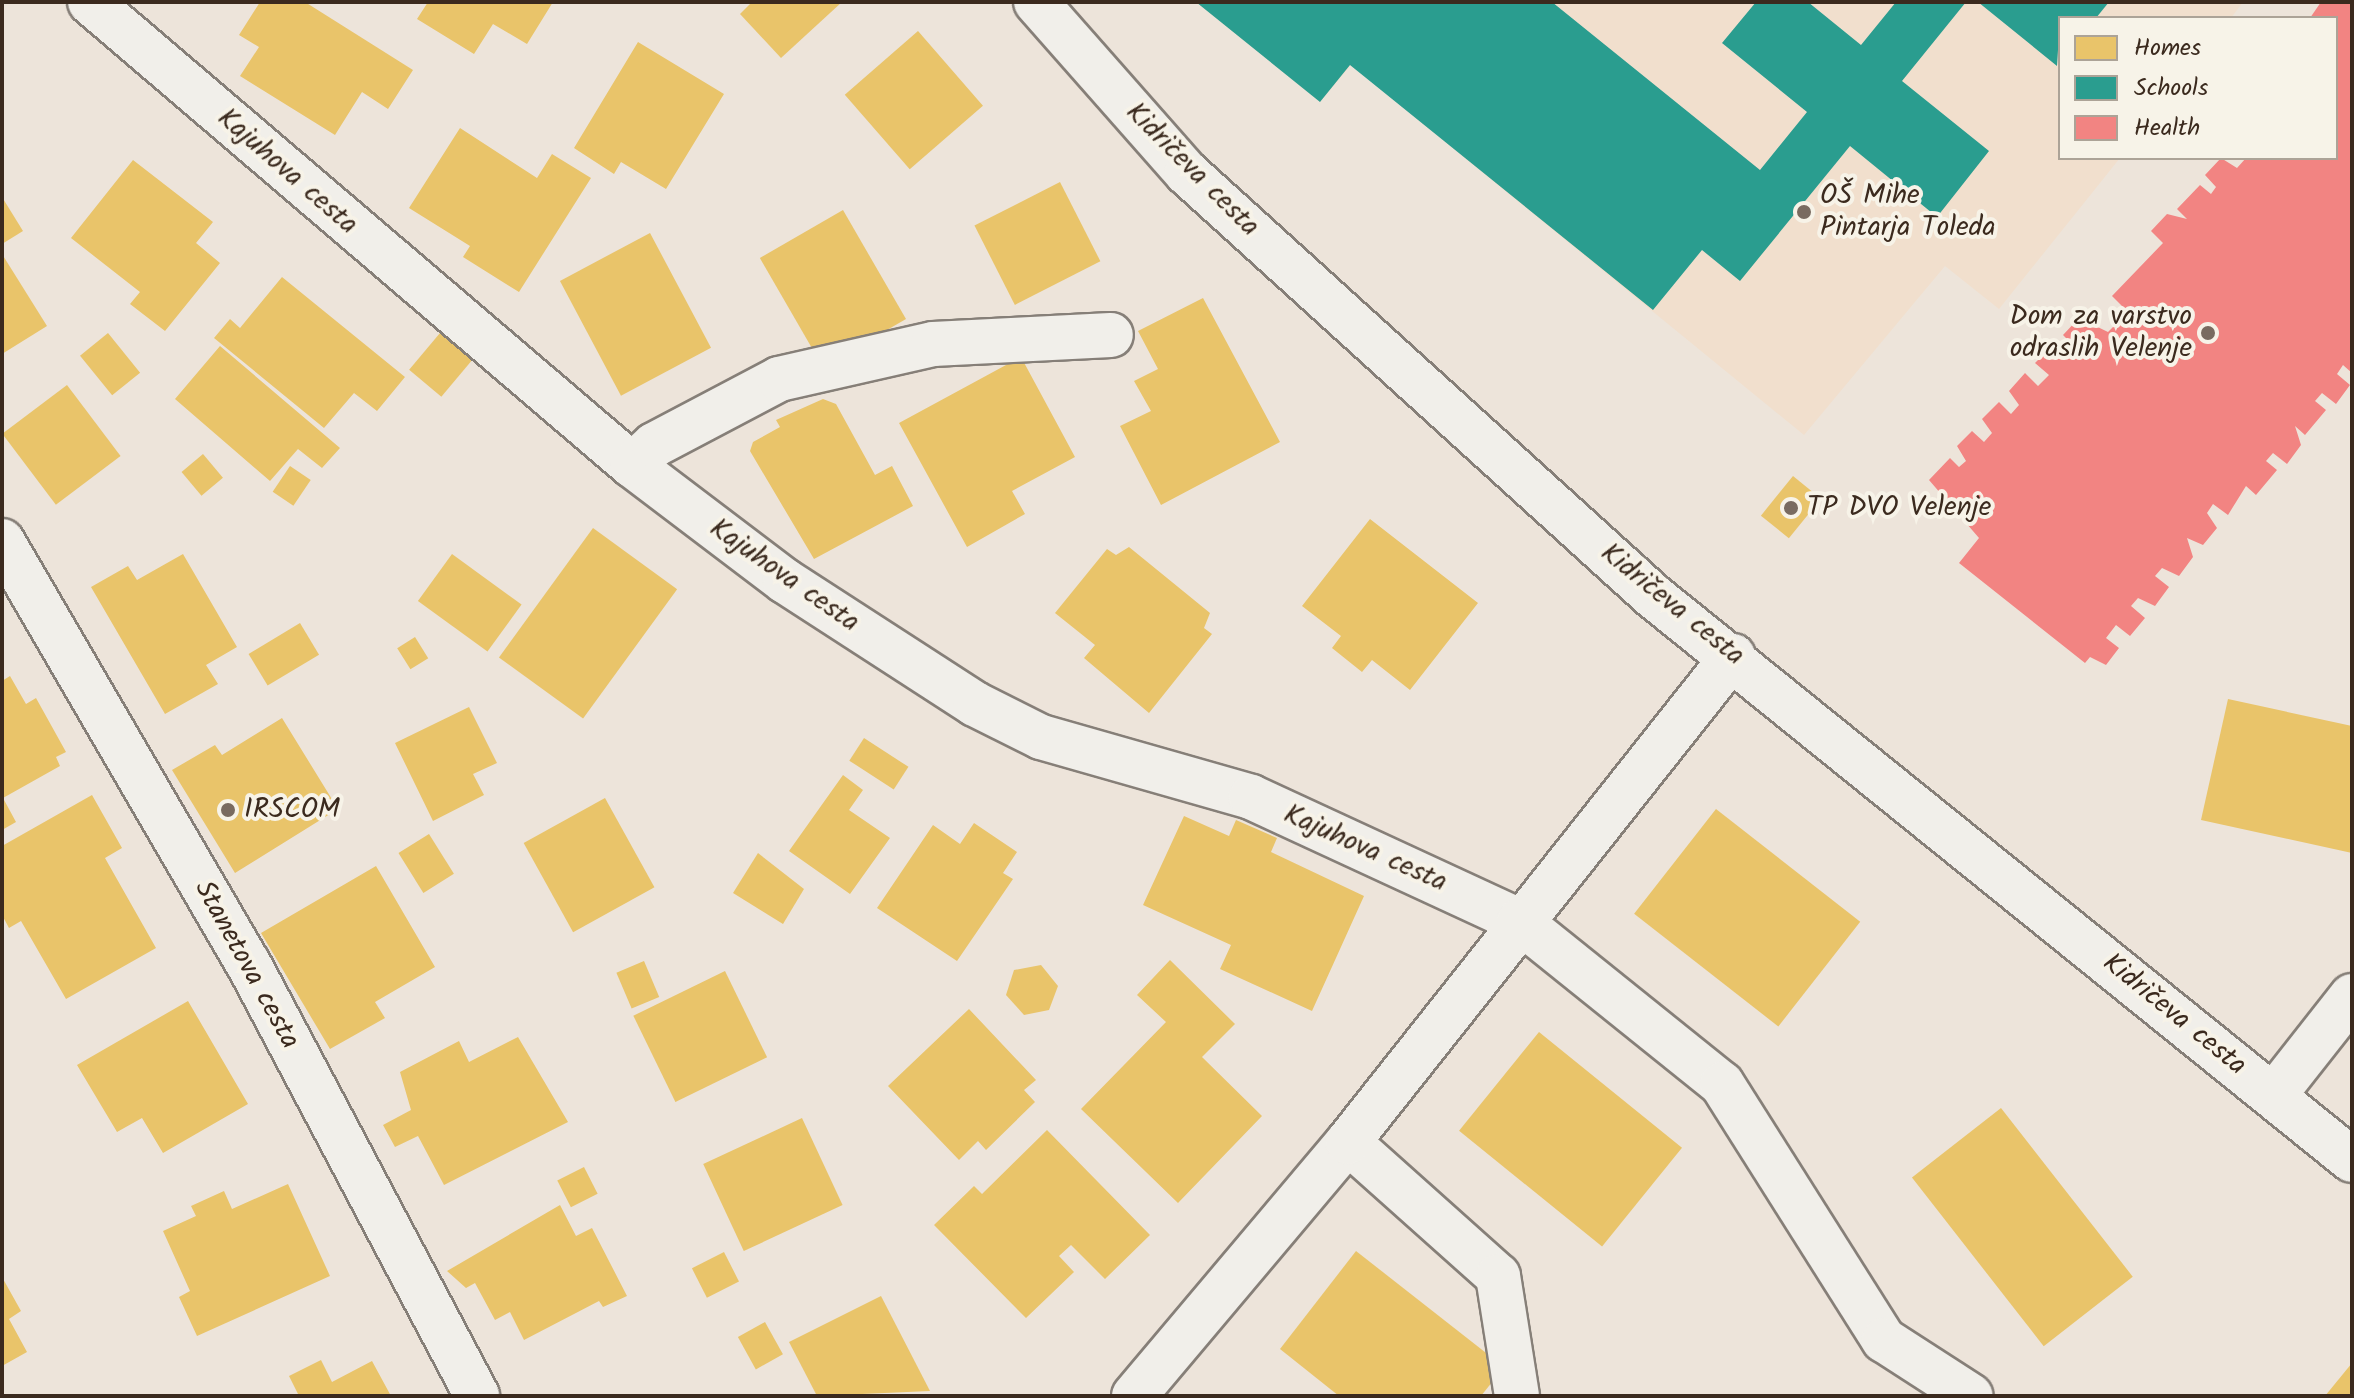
<!DOCTYPE html>
<meta charset="utf-8">
<style>
body{margin:0}
#map{position:relative;width:2354px;height:1398px;overflow:hidden;background:#ede4da;font-family:Kalam,sans-serif}
div>[style]{position:absolute}
.built>*{inset:0;background:#f1dfcd}
.homes>*{inset:0;background:#e9c46a;transform-origin:0 0}
.schools>*{inset:0;background:#2a9d8f}
.health>*{inset:0;background:#f28482}
.roads{filter:drop-shadow(2px 0 #867f78) drop-shadow(-2px 0 #867f78) drop-shadow(0 2px #867f78) drop-shadow(0 -2px #867f78)}
.minor>*{height:44px;margin:-22px;padding:0 22px;transform-origin:22px;border-radius:22px;background:#f1efea}
.major>*{height:44px;margin:-22px;padding:0 22px;transform-origin:22px;border-radius:22px;background:#f1efea}
.dots>*{width:22px;height:22px;translate:-50% -50%;box-sizing:border-box;border:4px solid #f7f3e8;border-radius:50%}
span{translate:-50% -50%;white-space:nowrap;text-align:center;line-height:1.15;-webkit-text-stroke:8px #f7f3e8;paint-order:stroke}
.street-label{font-size:28px;color:#3b2a1e}
.poi-label{font-size:28px;color:#3b2a1e}
.left{translate:0 -50%;text-align:left}
.right{translate:-100% -50%;text-align:right}
.frame{position:absolute;inset:0;border:4px solid #3b2a1e;pointer-events:none}
.legend{position:absolute;left:2058px;top:16px;width:280px;height:144px;box-sizing:border-box;background:#f7f3e8;border:2px solid #aca397;margin:0;padding:10px 14px;list-style:none;font-size:24px;color:#3b2a1e}
.legend li{display:flex;align-items:center;gap:16px;height:40px}
.legend b{width:40px;border:2px solid #aca397}
</style>
<div id="map">
<div class="built">
<div style="clip-path:polygon(1196px 2px,2243px 2px,2231px 18px,2060px 18px,2060px 158px,2120px 158px,1999px 309px,1945px 266px,1804px 435px,1351px 65px,1320px 102px)"></div>
</div>
<div class="homes">
<div style="clip-path:polygon(260px 2px,305px 2px,413px 70px,388px 109px,362px 92px,335px 135px,240px 76px,259px 47px,239px 35px)"></div>
<div style="clip-path:polygon(428px 2px,553px 2px,527px 44px,493px 24px,474px 54px,417px 19px)"></div>
<div style="clip-path:polygon(752px 2px,842px 2px,781px 58px,740px 14px)"></div>
<div style="left:918px;top:31px;width:99px;height:97px;rotate:49deg"></div>
<div style="clip-path:polygon(638px 42px,724px 94px,666px 189px,621px 162px,614px 174px,574px 148px)"></div>
<div style="clip-path:polygon(460px 128px,537px 178px,552px 154px,591px 178px,519px 292px,463px 257px,470px 246px,409px 208px)"></div>
<div style="clip-path:polygon(133px 160px,213px 222px,196px 243px,220px 263px,165px 331px,130px 304px,140px 292px,71px 238px)"></div>
<div style="left:1060px;top:182px;width:89px;height:96px;rotate:63deg"></div>
<div style="clip-path:polygon(2px 197px,23px 231px,2px 244px)"></div>
<div style="left:843px;top:210px;width:126px;height:96px;rotate:60deg"></div>
<div style="left:650px;top:233px;width:130px;height:102px;rotate:62deg"></div>
<div style="clip-path:polygon(2px 254px,47px 326px,2px 354px)"></div>
<div style="clip-path:polygon(282px 277px,405px 377px,377px 411px,354px 393px,324px 428px,214px 338px,230px 319px,240px 328px)"></div>
<div style="clip-path:polygon(1203px 298px,1280px 442px,1161px 505px,1120px 426px,1151px 411px,1134px 381px,1158px 369px,1138px 331px)"></div>
<div style="left:108px;top:333px;width:51px;height:36px;rotate:51deg"></div>
<div style="left:440px;top:333px;width:42px;height:48px;rotate:40deg"></div>
<div style="clip-path:polygon(220px 346px,340px 448px,322px 468px,298px 449px,270px 481px,175px 399px)"></div>
<div style="clip-path:polygon(1021px 357px,1075px 457px,1012px 491px,1025px 514px,967px 547px,899px 423px)"></div>
<div style="left:67px;top:385px;width:89px;height:81px;rotate:53deg"></div>
<div style="clip-path:polygon(823px 399px,836px 404px,875px 475px,892px 466px,913px 506px,814px 559px,750px 451px,753px 442px,780px 427px,776px 420px)"></div>
<div style="left:203px;top:454px;width:31px;height:28px;rotate:50deg"></div>
<div style="left:290px;top:466px;width:25px;height:31px;rotate:34deg"></div>
<div style="left:1793px;top:476px;width:36px;height:51px;rotate:39deg"></div>
<div style="clip-path:polygon(1370px 519px,1478px 603px,1410px 690px,1372px 660px,1362px 672px,1332px 648px,1341px 636px,1302px 606px)"></div>
<div style="left:593px;top:528px;width:104px;height:160px;rotate:36deg"></div>
<div style="clip-path:polygon(1129px 547px,1210px 613px,1204px 628px,1212px 634px,1149px 713px,1084px 658px,1095px 645px,1055px 613px,1107px 549px,1116px 555px)"></div>
<div style="clip-path:polygon(183px 554px,237px 647px,206px 665px,218px 684px,165px 714px,91px 587px,128px 566px,137px 580px)"></div>
<div style="left:452px;top:554px;width:86px;height:58px;rotate:36deg"></div>
<div style="left:300px;top:623px;width:37px;height:60px;rotate:59deg"></div>
<div style="left:415px;top:637px;width:25px;height:21px;rotate:58deg"></div>
<div style="clip-path:polygon(10px 676px,26px 704px,36px 698px,66px 752px,56px 757px,60px 766px,3px 798px,16px 822px,2px 830px,2px 681px)"></div>
<div style="clip-path:polygon(2228px 699px,2352px 726px,2352px 853px,2201px 820px)"></div>
<div style="clip-path:polygon(469px 707px,497px 763px,473px 774px,484px 795px,433px 821px,395px 743px)"></div>
<div style="clip-path:polygon(282px 718px,338px 809px,235px 873px,172px 770px,215px 745px,222px 755px)"></div>
<div style="left:864px;top:738px;width:53px;height:27px;rotate:33deg"></div>
<div style="clip-path:polygon(843px 775px,863px 790px,849px 810px,890px 838px,850px 894px,789px 851px)"></div>
<div style="clip-path:polygon(92px 795px,122px 848px,105px 858px,156px 948px,66px 999px,21px 921px,9px 928px,2px 915px,2px 846px)"></div>
<div style="left:605px;top:798px;width:102px;height:93px;rotate:61deg"></div>
<div style="left:1716px;top:809px;width:183px;height:133px;rotate:38deg"></div>
<div style="clip-path:polygon(1184px 816px,1229px 836px,1236px 820px,1277px 838px,1271px 852px,1364px 896px,1312px 1011px,1220px 969px,1231px 945px,1143px 905px)"></div>
<div style="clip-path:polygon(974px 823px,1017px 852px,1003px 873px,1013px 879px,957px 961px,877px 908px,933px 825px,960px 844px)"></div>
<div style="left:429px;top:834px;width:47px;height:36px;rotate:58deg"></div>
<div style="clip-path:polygon(758px 853px,804px 889px,783px 924px,733px 893px)"></div>
<div style="clip-path:polygon(376px 866px,435px 967px,375px 1002px,385px 1018px,330px 1049px,261px 933px)"></div>
<div style="clip-path:polygon(1170px 960px,1235px 1024px,1202px 1057px,1262px 1116px,1178px 1203px,1081px 1109px,1166px 1022px,1137px 995px)"></div>
<div style="left:644px;top:961px;width:39px;height:30px;rotate:67deg"></div>
<div style="clip-path:polygon(1041px 965px,1058px 986px,1049px 1010px,1024px 1015px,1006px 995px,1014px 970px)"></div>
<div style="left:725px;top:971px;width:96px;height:102px;rotate:64deg"></div>
<div style="clip-path:polygon(188px 1001px,248px 1104px,163px 1153px,142px 1118px,117px 1132px,77px 1065px)"></div>
<div style="clip-path:polygon(969px 1009px,1036px 1080px,1024px 1090px,1035px 1102px,986px 1150px,978px 1141px,959px 1160px,888px 1086px)"></div>
<div style="left:1539px;top:1032px;width:184px;height:127px;rotate:39deg"></div>
<div style="clip-path:polygon(518px 1037px,568px 1122px,444px 1185px,418px 1136px,395px 1147px,383px 1125px,411px 1110px,400px 1072px,459px 1041px,469px 1062px)"></div>
<div style="left:2001px;top:1108px;width:214px;height:113px;rotate:52deg"></div>
<div style="left:802px;top:1118px;width:96px;height:109px;rotate:65deg"></div>
<div style="clip-path:polygon(1047px 1130px,1150px 1235px,1105px 1279px,1071px 1245px,1059px 1256px,1074px 1272px,1026px 1318px,934px 1225px,974px 1186px,982px 1194px)"></div>
<div style="left:584px;top:1167px;width:30px;height:30px;rotate:63deg"></div>
<div style="clip-path:polygon(288px 1184px,330px 1276px,197px 1336px,179px 1297px,190px 1291px,163px 1231px,196px 1216px,191px 1206px,224px 1191px,232px 1209px)"></div>
<div style="clip-path:polygon(560px 1205px,576px 1236px,592px 1228px,627px 1296px,603px 1307px,599px 1301px,524px 1340px,510px 1312px,495px 1320px,475px 1283px,466px 1288px,447px 1271px)"></div>
<div style="clip-path:polygon(1356px 1251px,1504px 1367px,1481px 1396px,1339px 1396px,1280px 1349px)"></div>
<div style="left:724px;top:1252px;width:33px;height:36px;rotate:63deg"></div>
<div style="clip-path:polygon(2px 1277px,21px 1311px,9px 1319px,27px 1352px,2px 1366px)"></div>
<div style="clip-path:polygon(881px 1296px,930px 1391px,817px 1396px,789px 1342px)"></div>
<div style="left:765px;top:1322px;width:37px;height:31px;rotate:61deg"></div>
<div style="clip-path:polygon(321px 1360px,332px 1382px,372px 1361px,391px 1396px,299px 1396px,289px 1376px)"></div>
<div style="clip-path:polygon(2352px 1363px,2352px 1396px,2325px 1396px)"></div>
</div>
<div class="schools">
<div style="clip-path:polygon(1196px 2px,1552px 2px,1760px 170px,1807px 112px,1722px 43px,1756px 2px,1808px 2px,1861px 45px,1896px 2px,1966px 2px,1902px 81px,1989px 151px,1937px 217px,1850px 146px,1740px 281px,1702px 250px,1653px 310px,1350px 65px,1320px 102px)"></div>
<div style="clip-path:polygon(1978px 2px,2109px 2px,2096px 18px,2060px 18px,2057px 66px)"></div>
</div>
<div class="health">
<div style="clip-path:polygon(2321px 2px,2352px 2px,2352px 373px,2343px 365px,2337px 374px,2350px 385px,2336px 404px,2322px 393px,2315px 401px,2326px 410px,2305px 435px,2295px 426px,2301px 445px,2287px 464px,2273px 453px,2266px 461px,2277px 470px,2256px 495px,2246px 486px,2228px 515px,2213px 504px,2207px 513px,2217px 528px,2203px 545px,2187px 538px,2193px 557px,2179px 576px,2162px 568px,2155px 576px,2169px 587px,2155px 606px,2138px 598px,2131px 606px,2145px 618px,2130px 636px,2116px 625px,2106px 638px,2119px 648px,2106px 665px,2090px 657px,2085px 663px,1959px 563px,1979px 538px,1929px 480px,1950px 458px,1959px 467px,1966px 461px,1957px 446px,1972px 431px,1984px 442px,1992px 433px,1982px 419px,1999px 402px,2011px 414px,2019px 405px,2009px 391px,2025px 373px,2038px 386px,2049px 375px,2035px 363px,2052px 346px,2067px 355px,2075px 347px,2063px 335px,2079px 318px,2108px 332px,2128px 312px,2112px 296px,2163px 243px,2151px 231px,2167px 214px,2187px 219px,2177px 209px,2200px 185px,2211px 194px,2216px 187px,2205px 175px,2221px 158px,2237px 168px,2246px 158px,2336px 158px,2336px 18px,2310px 18px)"></div>
</div>
<div class="roads">
<div class="minor">
<div style="left:90px;top:2px;width:713px;rotate:40.51deg"></div>
<div style="left:632px;top:465px;width:192px;rotate:37.2deg"></div>
<div style="left:785px;top:581px;width:226px;rotate:32.9deg"></div>
<div style="left:975px;top:704px;width:74px;rotate:26.6deg"></div>
<div style="left:1041px;top:737px;width:218px;rotate:15.9deg"></div>
<div style="left:1251px;top:797px;width:295px;rotate:24.8deg"></div>
<div style="left:1519px;top:921px;width:260px;rotate:38.8deg"></div>
<div style="left:1722px;top:1084px;width:303px;rotate:57.7deg"></div>
<div style="left:1884px;top:1340px;width:103px;rotate:32.8deg"></div>
<div style="left:632px;top:465px;width:30px;rotate:-42deg"></div>
<div style="left:654px;top:445px;width:141px;rotate:-27.8deg"></div>
<div style="left:779px;top:379px;width:158px;rotate:-12.8deg"></div>
<div style="left:933px;top:344px;width:178px;rotate:-2.9deg"></div>
<div style="left:2px;top:541px;width:488px;rotate:59.8deg"></div>
<div style="left:248px;top:963px;width:490px;rotate:62.1deg"></div>
<div style="left:2274px;top:1095px;width:126px;rotate:-51.8deg"></div>
<div style="left:1348px;top:1142px;width:201px;rotate:41.8deg"></div>
<div style="left:1498px;top:1276px;width:121px;rotate:81deg"></div>
<div style="left:1134px;top:1396px;width:332px;rotate:-49.9deg"></div>
<div style="left:1348px;top:1142px;width:620px;rotate:-51.61deg"></div>
</div>
<div class="major">
<div style="left:1036px;top:2px;width:228px;rotate:48.6deg"></div>
<div style="left:1187px;top:173px;width:629px;rotate:42.23deg"></div>
<div style="left:1653px;top:596px;width:898px;rotate:38.9deg"></div>
</div>
</div>
<div class="dots">
<div style="left:1804px;top:212px;background:#796b60"></div>
<div style="left:2208px;top:333px;background:#796b60"></div>
<div style="left:1791px;top:508px;background:#796b60"></div>
<div style="left:228px;top:810px;background:#796b60"></div>
</div>
<div class="street-label">
<span style="left:1192px;top:170px;rotate:45deg">Kidričeva cesta</span>
<span style="left:287px;top:172px;rotate:41deg">Kajuhova cesta</span>
<span style="left:784px;top:576px;rotate:35deg">Kajuhova cesta</span>
<span style="left:1672px;top:605px;rotate:39deg">Kidričeva cesta</span>
<span style="left:1365px;top:849px;rotate:24deg">Kajuhova cesta</span>
<span style="left:246px;top:965px;rotate:61deg">Stanetova cesta</span>
<span style="left:2174px;top:1015px;rotate:39deg">Kidričeva cesta</span>
</div>
<div class="poi-label">
<span class="left" style="left:1820px;top:212px">OŠ Mihe<br>Pintarja Toleda</span>
<span class="right" style="left:2192px;top:333px">Dom za varstvo<br>odraslih Velenje</span>
<span class="left" style="left:1807px;top:508px">TP DVO Velenje</span>
<span class="left" style="left:244px;top:810px">IRSCOM</span>
</div>
<div class="frame"></div>
<ul class="legend">
<li><b style="height:22px;background:#e9c46a"></b>Homes</li>
<li><b style="height:22px;background:#2a9d8f"></b>Schools</li>
<li><b style="height:22px;background:#f28482"></b>Health</li>
</ul>
</div>
